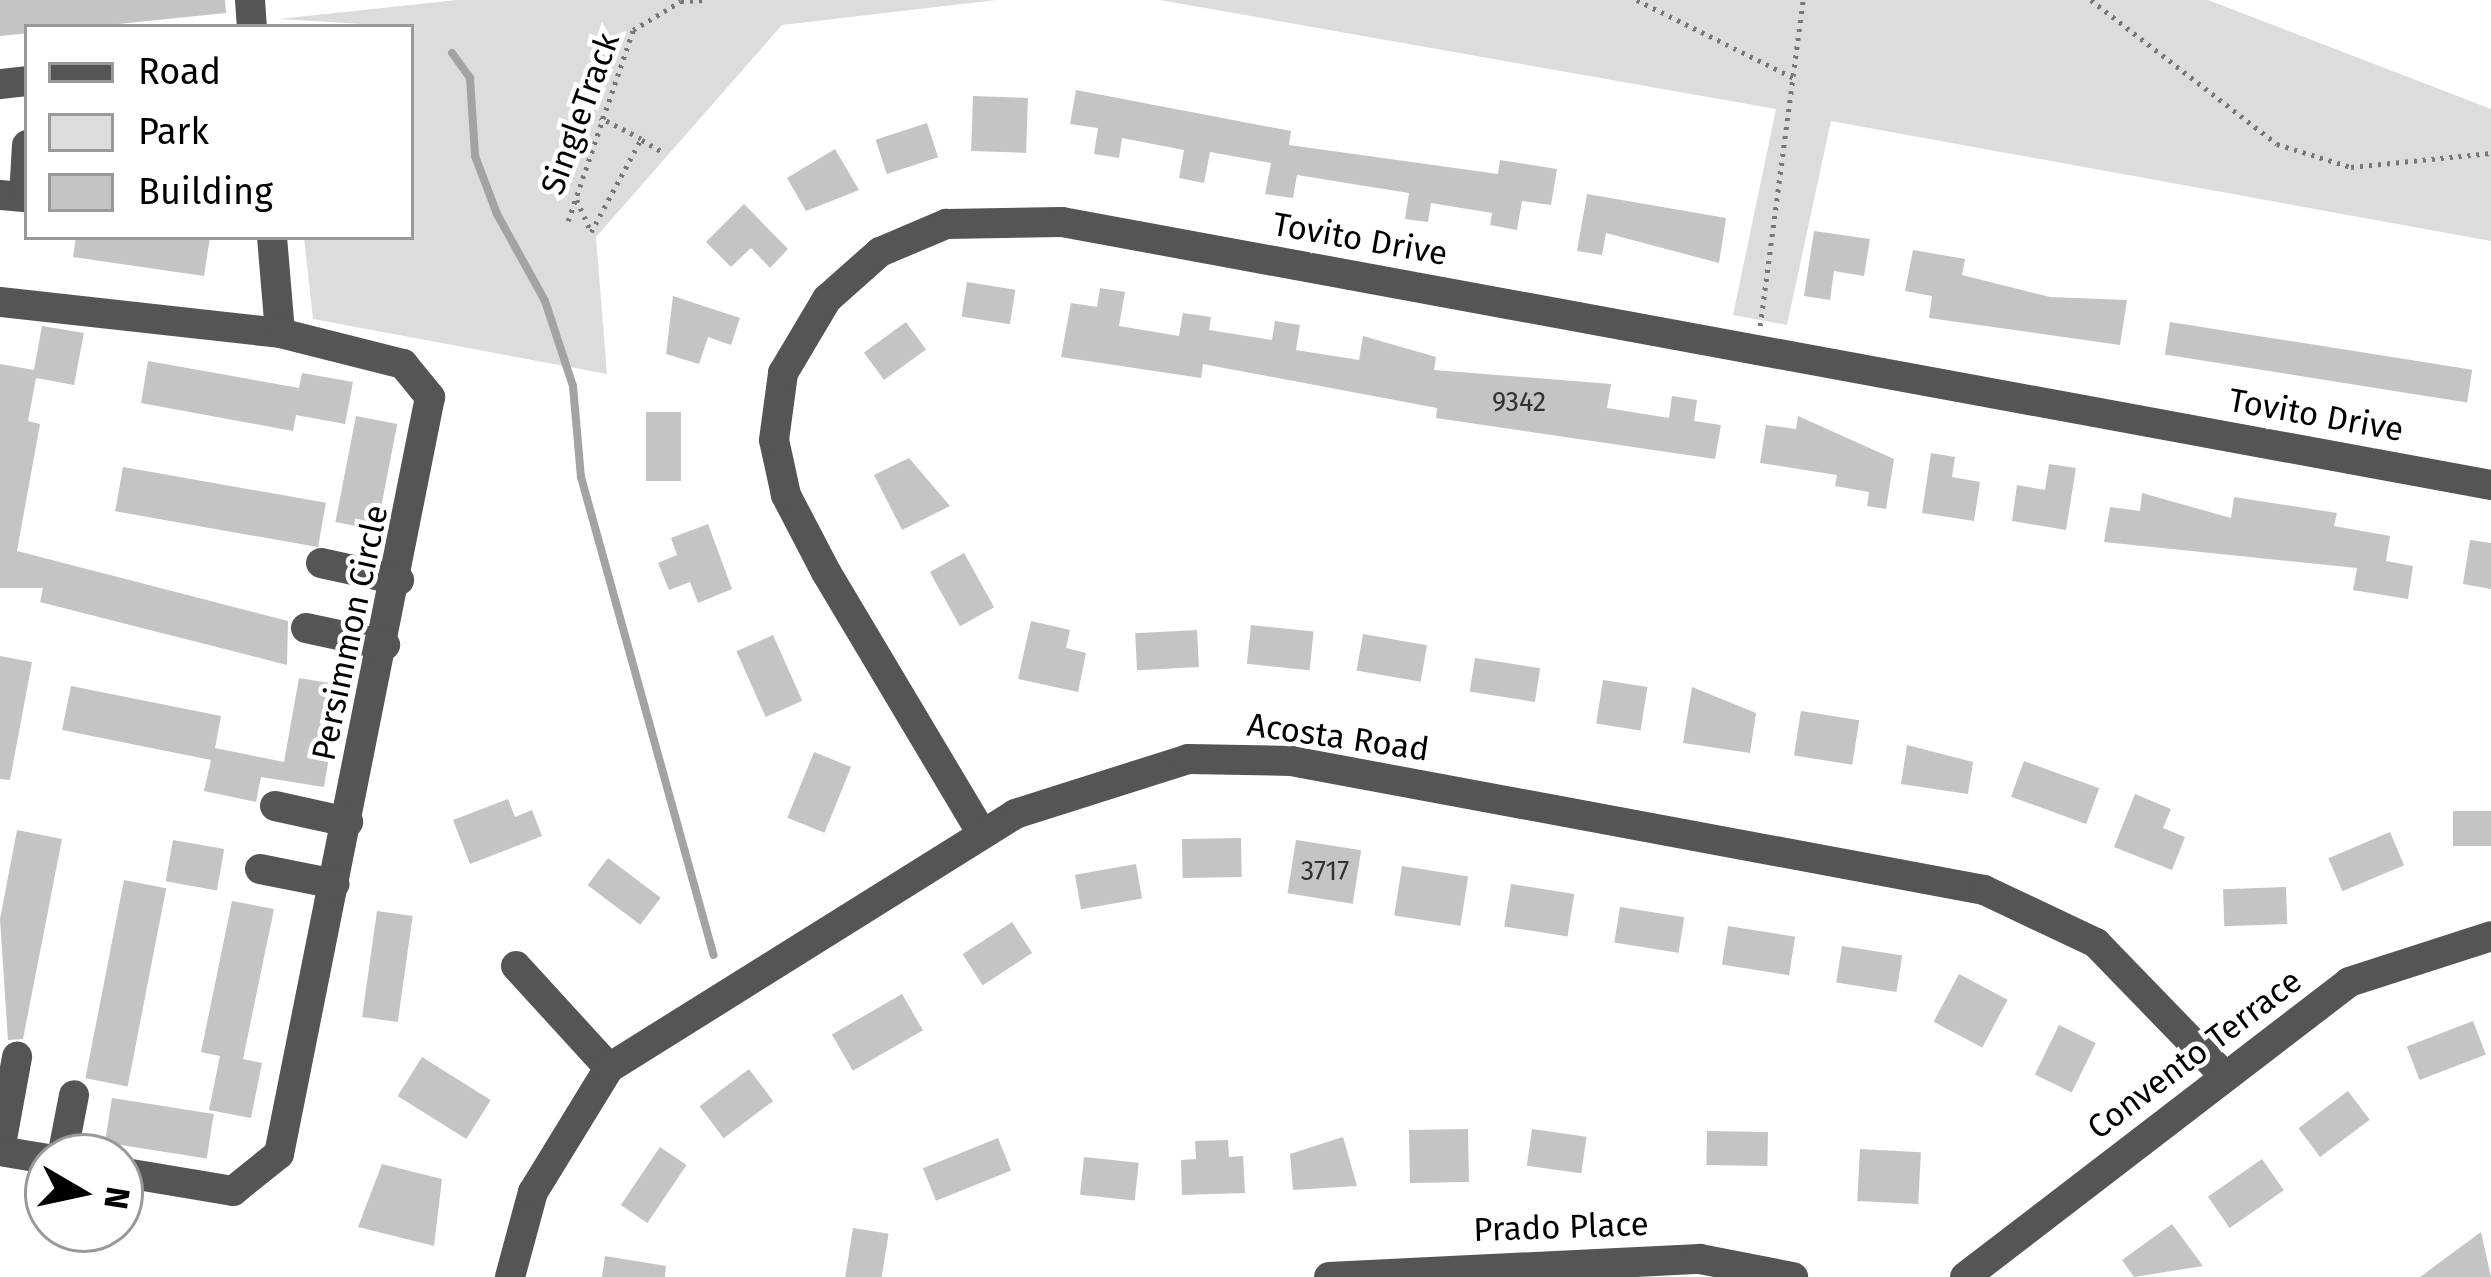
<!DOCTYPE html>
<style>
body{margin:0}
#map{position:relative;width:2491px;height:1277px;overflow:hidden;background:#fff;font-family:"Fira Sans",sans-serif}
div>[style]{position:absolute}
.green>*{inset:0;background:#dcdcdc}
.stream>*{height:8px;margin:-4px;padding:0 4px;transform-origin:4px;border-radius:4px;background:#a3a3a3}
.building>*{inset:0;background:#c4c4c4;transform-origin:0 0}
.path>*{height:4.5px;margin-top:-2.25px;transform-origin:0;background:repeating-linear-gradient(90deg,#777 0 3px,transparent 0 9px)}
.minor>*{height:30px;margin:-15px;padding:0 15px;transform-origin:15px;border-radius:15px;background:#555}
span{translate:-50% -50%;white-space:nowrap;text-align:center;line-height:1.15;-webkit-text-stroke:9px #fff;paint-order:stroke}
.number-label{font-size:27px;color:#313131}
.number-label span{-webkit-text-stroke-width:0}
.street-label{font-size:33px;color:#000}
.legend{position:absolute;left:24px;top:24px;width:390px;height:216px;box-sizing:border-box;background:#fff;border:3px solid #999;margin:0;padding:15px 21px;list-style:none;font-size:36px;color:#000}
.legend li{display:flex;align-items:center;gap:24px;height:60px}
.legend b{width:60px;border:3px solid #999}
.north{position:absolute;left:24px;top:1133px;width:120px;height:120px;box-sizing:border-box;background:#fff;border:3px solid #999;border-radius:50%;rotate:99deg;font-size:33px;font-weight:700;line-height:48px;text-align:center;color:#000}
.north::after{content:'';display:block;margin:auto;width:42px;height:54px;background:#000;clip-path:polygon(50% 0,100% 100%,50% 72%,0 100%)}
</style>
<div id="map">
<div class="green">
<div style="clip-path:polygon(457px 0,996px 0,782px 25px,596px 237px,607px 374px,313px 319px,304px 237px,411px 237px,411px 27px,279px 19px)"></div>
<div style="clip-path:polygon(1160px 0,2208px 0,2491px 109px,2491px 241px,1831px 121px,1787px 325px,1733px 315px,1776px 109px)"></div>
</div>
<div class="stream">
<div style="left:452px;top:53px;width:31px;rotate:54deg"></div>
<div style="left:470px;top:78px;width:78px;rotate:86.3deg"></div>
<div style="left:475px;top:156px;width:62px;rotate:69.2deg"></div>
<div style="left:497px;top:214px;width:99px;rotate:61.1deg"></div>
<div style="left:545px;top:301px;width:89px;rotate:71.8deg"></div>
<div style="left:573px;top:386px;width:91px;rotate:85deg"></div>
<div style="left:581px;top:477px;width:496px;rotate:74.5deg"></div>
</div>
<div class="building">
<div style="clip-path:polygon(0 0,225px 0,226px 13px,0 36px)"></div>
<div style="clip-path:polygon(1076px 90px,1291px 131px,1289px 145px,1498px 174px,1500px 160px,1557px 169px,1551px 205px,1522px 201px,1517px 230px,1490px 225px,1492px 213px,1431px 203px,1428px 222px,1405px 219px,1409px 193px,1297px 175px,1293px 198px,1265px 194px,1271px 163px,1210px 152px,1204px 183px,1179px 178px,1184px 150px,1122px 138px,1119px 158px,1094px 154px,1098px 128px,1070px 124px)"></div>
<div style="left:973px;top:96px;width:55px;height:55px;rotate:2deg"></div>
<div style="left:927px;top:123px;width:36px;height:54px;rotate:72deg"></div>
<div style="clip-path:polygon(835px 149px,859px 190px,806px 211px,787px 178px)"></div>
<div style="clip-path:polygon(1587px 194px,1726px 218px,1719px 263px,1606px 233px,1602px 255px,1577px 251px)"></div>
<div style="clip-path:polygon(744px 204px,788px 249px,770px 268px,751px 248px,731px 267px,706px 242px)"></div>
<div style="clip-path:polygon(1814px 231px,1870px 239px,1864px 276px,1834px 271px,1830px 300px,1804px 296px)"></div>
<div style="clip-path:polygon(76px 237px,210px 237px,204px 276px,73px 257px)"></div>
<div style="clip-path:polygon(1913px 250px,1965px 259px,1962px 275px,2050px 297px,2127px 300px,2120px 345px,1929px 318px,1932px 296px,1905px 291px)"></div>
<div style="left:967px;top:282px;width:49px;height:35px;rotate:9deg"></div>
<div style="clip-path:polygon(1100px 288px,1125px 292px,1119px 326px,1179px 336px,1183px 313px,1211px 317px,1209px 330px,1272px 340px,1275px 321px,1300px 325px,1296px 350px,1359px 360px,1363px 336px,1436px 357px,1434px 370px,1611px 384px,1607px 408px,1669px 418px,1672px 396px,1697px 400px,1694px 421px,1721px 425px,1715px 459px,1436px 418px,1437px 408px,1203px 364px,1201px 378px,1061px 357px,1071px 303px,1097px 307px)"></div>
<div style="clip-path:polygon(673px 296px,740px 318px,731px 345px,708px 337px,699px 364px,666px 354px)"></div>
<div style="left:906px;top:322px;width:34px;height:52px;rotate:54deg"></div>
<div style="left:2170px;top:322px;width:306px;height:33px;rotate:9deg"></div>
<div style="clip-path:polygon(42px 326px,84px 333px,74px 385px,36px 378px,28px 421px,40px 424px,17px 551px,288px 621px,287px 665px,40px 602px,43px 588px,0 588px,0 364px,34px 370px)"></div>
<div style="clip-path:polygon(148px 361px,299px 388px,302px 373px,353px 382px,345px 424px,296px 415px,293px 431px,141px 403px)"></div>
<div style="left:646px;top:412px;width:35px;height:69px"></div>
<div style="left:356px;top:416px;width:42px;height:108px;rotate:11deg"></div>
<div style="clip-path:polygon(1798px 416px,1894px 459px,1886px 509px,1867px 506px,1869px 492px,1835px 486px,1837px 475px,1760px 463px,1766px 425px,1796px 429px)"></div>
<div style="clip-path:polygon(1931px 453px,1955px 457px,1952px 477px,1980px 482px,1974px 521px,1922px 513px)"></div>
<div style="clip-path:polygon(909px 458px,950px 506px,902px 530px,874px 475px)"></div>
<div style="clip-path:polygon(2049px 464px,2076px 468px,2066px 530px,2012px 521px,2017px 485px,2045px 490px)"></div>
<div style="left:123px;top:467px;width:206px;height:45px;rotate:10deg"></div>
<div style="clip-path:polygon(2142px 493px,2231px 518px,2234px 497px,2337px 513px,2334px 526px,2390px 536px,2386px 561px,2413px 566px,2408px 599px,2353px 590px,2357px 568px,2104px 542px,2110px 507px,2140px 511px)"></div>
<div style="clip-path:polygon(708px 524px,732px 589px,698px 603px,690px 582px,669px 590px,658px 563px,677px 555px,671px 538px)"></div>
<div style="clip-path:polygon(2470px 540px,2491px 543px,2491px 589px,2463px 584px)"></div>
<div style="left:964px;top:553px;width:62px;height:39px;rotate:61deg"></div>
<div style="clip-path:polygon(1031px 621px,1070px 630px,1066px 648px,1086px 653px,1078px 692px,1018px 679px)"></div>
<div style="left:1251px;top:625px;width:63px;height:39px;rotate:6deg"></div>
<div style="left:1197px;top:630px;width:37px;height:62px;rotate:87deg"></div>
<div style="left:1363px;top:634px;width:65px;height:37px;rotate:10deg"></div>
<div style="left:773px;top:635px;width:72px;height:40px;rotate:66deg"></div>
<div style="clip-path:polygon(0 656px,32px 662px,10px 780px,0 779px)"></div>
<div style="left:1475px;top:658px;width:66px;height:34px;rotate:9deg"></div>
<div style="clip-path:polygon(299px 678px,341px 685px,324px 787px,261px 777px,256px 802px,204px 791px,211px 760px,62px 730px,71px 686px,221px 716px,215px 748px,284px 762px)"></div>
<div style="left:1603px;top:680px;width:45px;height:44px;rotate:9deg"></div>
<div style="clip-path:polygon(1692px 687px,1756px 713px,1750px 753px,1683px 743px)"></div>
<div style="left:1801px;top:711px;width:59px;height:45px;rotate:9deg"></div>
<div style="clip-path:polygon(1907px 745px,1973px 762px,1968px 794px,1901px 784px)"></div>
<div style="left:814px;top:752px;width:40px;height:71px;rotate:22deg"></div>
<div style="left:2024px;top:761px;width:80px;height:38px;rotate:20deg"></div>
<div style="clip-path:polygon(2135px 794px,2171px 809px,2163px 828px,2185px 837px,2172px 870px,2114px 847px)"></div>
<div style="clip-path:polygon(508px 799px,515px 817px,532px 810px,542px 836px,470px 864px,453px 820px)"></div>
<div style="left:2491px;top:811px;width:35px;height:38px;rotate:90deg"></div>
<div style="clip-path:polygon(17px 830px,62px 839px,23px 1039px,8px 1040px,0 919px)"></div>
<div style="left:2390px;top:832px;width:36px;height:67px;rotate:67deg"></div>
<div style="left:1241px;top:838px;width:39px;height:59px;rotate:89deg"></div>
<div style="left:173px;top:840px;width:52px;height:42px;rotate:10deg"></div>
<div style="left:1296px;top:840px;width:66px;height:54px;rotate:9deg"></div>
<div style="left:608px;top:858px;width:66px;height:34px;rotate:37deg"></div>
<div style="left:1136px;top:864px;width:35px;height:62px;rotate:80deg"></div>
<div style="left:1402px;top:866px;width:67px;height:50px;rotate:9deg"></div>
<div style="left:124px;top:880px;width:43px;height:202px;rotate:11deg"></div>
<div style="left:1511px;top:884px;width:64px;height:43px;rotate:9deg"></div>
<div style="left:2286px;top:887px;width:37px;height:63px;rotate:88deg"></div>
<div style="clip-path:polygon(232px 901px,274px 909px,243px 1059px,262px 1063px,251px 1118px,209px 1110px,220px 1056px,201px 1052px)"></div>
<div style="left:1620px;top:907px;width:65px;height:36px;rotate:9deg"></div>
<div style="left:377px;top:911px;width:36px;height:107px;rotate:8deg"></div>
<div style="left:1012px;top:922px;width:37px;height:59px;rotate:57deg"></div>
<div style="left:1728px;top:926px;width:68px;height:39px;rotate:9deg"></div>
<div style="left:1842px;top:946px;width:61px;height:37px;rotate:9deg"></div>
<div style="left:1959px;top:974px;width:55px;height:54px;rotate:28deg"></div>
<div style="left:902px;top:994px;width:42px;height:81px;rotate:60deg"></div>
<div style="left:2473px;top:1021px;width:36px;height:71px;rotate:69deg"></div>
<div style="left:2059px;top:1025px;width:41px;height:55px;rotate:26deg"></div>
<div style="left:422px;top:1057px;width:81px;height:46px;rotate:32deg"></div>
<div style="left:749px;top:1069px;width:40px;height:62px;rotate:53deg"></div>
<div style="left:2348px;top:1091px;width:36px;height:62px;rotate:53deg"></div>
<div style="left:112px;top:1098px;width:103px;height:45px;rotate:9deg"></div>
<div style="left:1468px;top:1129px;width:53px;height:59px;rotate:89deg"></div>
<div style="left:1532px;top:1129px;width:55px;height:37px;rotate:8deg"></div>
<div style="left:1707px;top:1131px;width:61px;height:34px;rotate:1deg"></div>
<div style="clip-path:polygon(1343px 1137px,1357px 1186px,1293px 1190px,1290px 1154px)"></div>
<div style="left:998px;top:1138px;width:35px;height:81px;rotate:68deg"></div>
<div style="clip-path:polygon(1228px 1140px,1229px 1157px,1243px 1156px,1245px 1193px,1182px 1195px,1181px 1160px,1196px 1159px,1195px 1141px)"></div>
<div style="left:660px;top:1147px;width:32px;height:70px;rotate:34deg"></div>
<div style="left:1860px;top:1149px;width:61px;height:52px;rotate:3deg"></div>
<div style="left:1084px;top:1157px;width:55px;height:38px;rotate:6deg"></div>
<div style="left:2262px;top:1159px;width:38px;height:66px;rotate:55deg"></div>
<div style="clip-path:polygon(382px 1164px,442px 1179px,434px 1246px,358px 1227px)"></div>
<div style="clip-path:polygon(2172px 1224px,2203px 1266px,2134px 1277px,2122px 1260px)"></div>
<div style="left:853px;top:1228px;width:36px;height:50px;rotate:9deg"></div>
<div style="clip-path:polygon(2481px 1232px,2491px 1277px,2420px 1277px)"></div>
<div style="clip-path:polygon(605px 1256px,666px 1266px,665px 1277px,602px 1277px)"></div>
</div>
<div class="path">
<div style="left:1637px;top:0;width:180px;rotate:26.4deg"></div>
<div style="left:2091px;top:0;width:235px;rotate:37.7deg"></div>
<div style="left:2277px;top:144px;width:77px;rotate:17.3deg"></div>
<div style="left:2351px;top:167px;width:141px;rotate:-5.7deg"></div>
<div style="left:642px;top:140px;width:24px;rotate:30deg"></div>
<div style="left:577px;top:200px;width:35px;rotate:66deg"></div>
<div style="left:591px;top:232px;width:106px;rotate:-61.7deg"></div>
<div style="left:641px;top:139px;width:46px;rotate:-152.9deg"></div>
<div style="left:568px;top:221px;width:202px;rotate:-71.2deg"></div>
<div style="left:633px;top:30px;width:56px;rotate:-31.1deg"></div>
<div style="left:681px;top:1px;width:26px;rotate:-2deg"></div>
<div style="left:1760px;top:326px;width:329px;rotate:-82.5deg"></div>
</div>
<div class="minor">
<div style="left:250px;top:0;width:27px;rotate:86deg"></div>
<div style="left:0;top:84px;width:27px;rotate:-6deg"></div>
<div style="left:0;top:195px;width:24px;rotate:5deg"></div>
<div style="left:24px;top:197px;width:52px;rotate:-86.7deg"></div>
<div style="left:272px;top:237px;width:96px;rotate:85.2deg"></div>
<div style="left:0;top:302px;width:282px;rotate:6.3deg"></div>
<div style="left:280px;top:333px;width:127px;rotate:14.1deg"></div>
<div style="left:403px;top:364px;width:43px;rotate:50.7deg"></div>
<div style="left:430px;top:397px;width:772px;rotate:101.28deg"></div>
<div style="left:279px;top:1154px;width:59px;rotate:141.2deg"></div>
<div style="left:233px;top:1191px;width:115px;rotate:-170.5deg"></div>
<div style="left:321px;top:563px;width:80px;rotate:12.3deg"></div>
<div style="left:306px;top:628px;width:81px;rotate:12.1deg"></div>
<div style="left:275px;top:806px;width:75px;rotate:12.4deg"></div>
<div style="left:981px;top:832px;width:303px;rotate:-120.8deg"></div>
<div style="left:826px;top:572px;width:87px;rotate:-117.5deg"></div>
<div style="left:786px;top:495px;width:56px;rotate:-102.3deg"></div>
<div style="left:774px;top:440px;width:68px;rotate:-82.3deg"></div>
<div style="left:783px;top:373px;width:86px;rotate:-59.3deg"></div>
<div style="left:827px;top:299px;width:71px;rotate:-41.6deg"></div>
<div style="left:880px;top:252px;width:72px;rotate:-23deg"></div>
<div style="left:946px;top:224px;width:116px;rotate:-1deg"></div>
<div style="left:1062px;top:222px;width:1453px;rotate:10.43deg"></div>
<div style="left:260px;top:869px;width:76px;rotate:11.3deg"></div>
<div style="left:516px;top:966px;width:138px;rotate:47.6deg"></div>
<div style="left:0;top:1150px;width:95px;rotate:-79.6deg"></div>
<div style="left:0;top:1151px;width:49px;rotate:9.5deg"></div>
<div style="left:62px;top:1157px;width:63px;rotate:-79deg"></div>
<div style="left:510px;top:1277px;width:88px;rotate:-74.9deg"></div>
<div style="left:533px;top:1192px;width:145px;rotate:-58.5deg"></div>
<div style="left:609px;top:1068px;width:479px;rotate:-32deg"></div>
<div style="left:1015px;top:814px;width:182px;rotate:-17.6deg"></div>
<div style="left:1188px;top:759px;width:103px;rotate:1.1deg"></div>
<div style="left:1291px;top:761px;width:705px;rotate:10.54deg"></div>
<div style="left:1984px;top:890px;width:124px;rotate:25.3deg"></div>
<div style="left:2096px;top:943px;width:182px;rotate:45.9deg"></div>
<div style="left:1329px;top:1277px;width:371px;rotate:-2.8deg"></div>
<div style="left:1700px;top:1259px;width:95px;rotate:11deg"></div>
<div style="left:1965px;top:1277px;width:484px;rotate:-37.5deg"></div>
<div style="left:2349px;top:982px;width:149px;rotate:-17.9deg"></div>
</div>
<div class="number-label">
<span style="left:1519px;top:403px">9342</span>
<span style="left:1325px;top:872px">3717</span>
</div>
<div class="street-label">
<span style="left:581px;top:114px;rotate:-70deg">SingleTrack</span>
<span style="left:1360px;top:240px;rotate:10deg">Tovito Drive</span>
<span style="left:2316px;top:416px;rotate:10deg">Tovito Drive</span>
<span style="left:351px;top:633px;rotate:-78deg">Persimmon Circle</span>
<span style="left:1338px;top:738px;rotate:8deg">Acosta Road</span>
<span style="left:2195px;top:1055px;rotate:-37deg">Convento Terrace</span>
<span style="left:1561px;top:1228px;rotate:-2deg">Prado Place</span>
</div>
<ul class="legend">
<li><b style="height:15px;background:#555"></b>Road</li>
<li><b style="height:33px;background:#dcdcdc"></b>Park</li>
<li><b style="height:33px;background:#c4c4c4"></b>Building</li>
</ul>
<div class="north">N</div>
</div>
